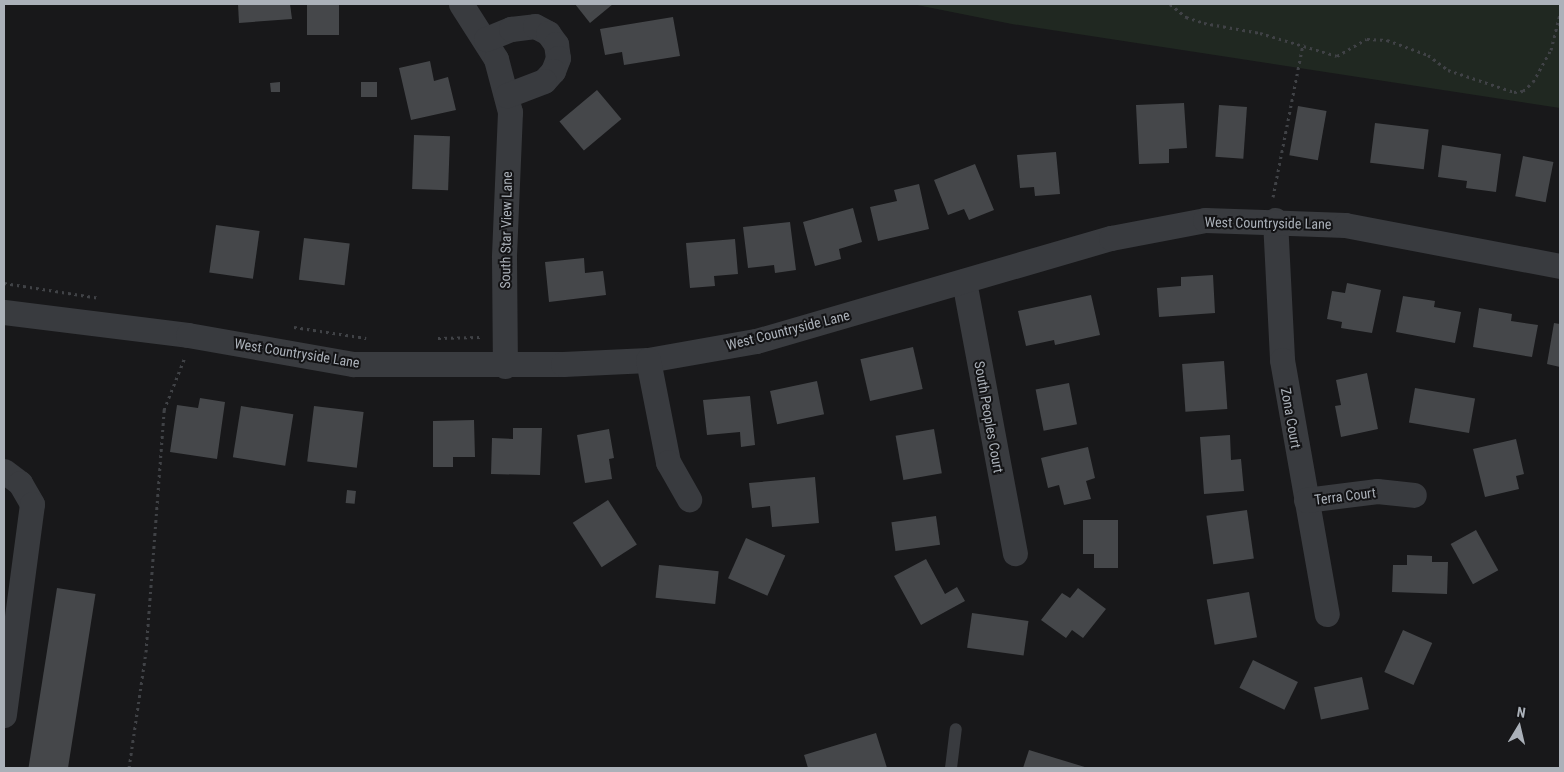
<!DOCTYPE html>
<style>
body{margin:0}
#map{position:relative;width:1564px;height:772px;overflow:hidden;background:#18181a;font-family:"Roboto Condensed",sans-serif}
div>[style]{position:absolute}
.green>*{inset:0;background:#202821}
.building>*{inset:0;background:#45474a;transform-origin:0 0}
.path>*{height:3px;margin-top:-1.5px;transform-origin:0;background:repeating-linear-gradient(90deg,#404246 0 2.5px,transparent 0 6.5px)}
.service>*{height:12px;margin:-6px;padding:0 6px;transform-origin:6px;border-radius:6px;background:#393b3f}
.minor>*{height:25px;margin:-12.5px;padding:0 12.5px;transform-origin:12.5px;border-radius:12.5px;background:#393b3f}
span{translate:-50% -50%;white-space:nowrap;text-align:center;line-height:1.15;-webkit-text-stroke:4px #131315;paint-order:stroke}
.street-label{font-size:14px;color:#abb1b9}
.frame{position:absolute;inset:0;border:5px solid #abb1b9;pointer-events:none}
.north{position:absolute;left:1494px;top:702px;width:50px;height:50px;-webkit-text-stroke:4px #131315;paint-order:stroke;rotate:9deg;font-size:14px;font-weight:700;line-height:20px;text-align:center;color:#abb1b9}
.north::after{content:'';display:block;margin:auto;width:18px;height:22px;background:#abb1b9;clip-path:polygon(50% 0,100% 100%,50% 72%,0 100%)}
</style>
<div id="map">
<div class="green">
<div style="clip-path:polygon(912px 4px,1560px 4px,1560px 108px,1012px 24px)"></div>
</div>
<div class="building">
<div style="clip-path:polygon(238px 4px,290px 4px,292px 19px,239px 23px)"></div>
<div style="left:307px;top:4px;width:32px;height:31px"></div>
<div style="clip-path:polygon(575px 4px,613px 4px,590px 23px)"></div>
<div style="clip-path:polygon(673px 17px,680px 56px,624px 65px,622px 52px,605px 55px,600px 29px)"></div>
<div style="clip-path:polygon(430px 61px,434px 81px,448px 77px,456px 110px,411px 120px,399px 68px)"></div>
<div style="clip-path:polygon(280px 82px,280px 92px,271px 92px,270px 83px)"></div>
<div style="left:377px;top:82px;width:15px;height:16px;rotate:90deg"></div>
<div style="left:597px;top:90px;width:38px;height:49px;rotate:50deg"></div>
<div style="clip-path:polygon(1184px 103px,1187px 148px,1169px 149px,1169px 163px,1139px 164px,1136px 105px)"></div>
<div style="left:1219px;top:105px;width:28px;height:52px;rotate:4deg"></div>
<div style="left:1298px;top:106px;width:29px;height:50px;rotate:10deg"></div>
<div style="left:1375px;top:123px;width:54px;height:40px;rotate:7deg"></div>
<div style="left:414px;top:135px;width:36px;height:54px;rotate:2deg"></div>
<div style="clip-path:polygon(1442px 145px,1501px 154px,1496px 192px,1466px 188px,1467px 181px,1438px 177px)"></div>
<div style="clip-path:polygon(1056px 152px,1060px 194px,1035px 196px,1034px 187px,1020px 188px,1017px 155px)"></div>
<div style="left:1523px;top:156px;width:31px;height:41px;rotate:11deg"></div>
<div style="clip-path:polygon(975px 164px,994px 210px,969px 220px,964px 209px,948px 215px,934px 180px)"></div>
<div style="clip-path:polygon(919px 184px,929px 229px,878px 241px,870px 207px,897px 201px,894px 190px)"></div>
<div style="clip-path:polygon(853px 208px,862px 242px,839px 249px,841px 259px,815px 266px,803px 222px)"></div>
<div style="clip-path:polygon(790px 222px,796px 270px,775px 273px,774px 265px,748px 268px,743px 227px)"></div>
<div style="left:216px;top:225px;width:44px;height:48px;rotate:8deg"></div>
<div style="left:304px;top:238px;width:46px;height:42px;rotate:7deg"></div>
<div style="clip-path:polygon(735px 239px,738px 274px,714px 276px,715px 286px,690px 288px,686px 243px)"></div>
<div style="clip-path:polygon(584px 258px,585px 273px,603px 271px,606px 295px,549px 302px,545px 262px)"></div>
<div style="clip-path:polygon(1213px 275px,1215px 313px,1159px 317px,1157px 288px,1181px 286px,1181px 277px)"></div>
<div style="clip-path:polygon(1347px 283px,1381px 290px,1372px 333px,1341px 328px,1342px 322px,1327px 319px,1332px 291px,1345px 293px)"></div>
<div style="clip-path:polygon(1091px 295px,1100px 335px,1055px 345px,1054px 340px,1026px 346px,1018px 311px)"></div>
<div style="clip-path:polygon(1403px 296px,1435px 301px,1434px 307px,1461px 312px,1455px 343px,1396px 332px)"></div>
<div style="clip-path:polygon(1479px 308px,1512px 314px,1511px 321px,1538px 325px,1532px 357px,1473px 347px)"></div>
<div style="clip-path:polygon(1554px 323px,1560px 324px,1560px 367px,1547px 364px)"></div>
<div style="left:913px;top:347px;width:43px;height:54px;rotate:77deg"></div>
<div style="left:1224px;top:361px;width:48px;height:42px;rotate:86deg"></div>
<div style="clip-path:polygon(1367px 373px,1378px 429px,1341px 437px,1335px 406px,1341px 405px,1336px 380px)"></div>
<div style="left:817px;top:381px;width:34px;height:48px;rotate:78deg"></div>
<div style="left:1069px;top:383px;width:42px;height:34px;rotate:79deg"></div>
<div style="left:1415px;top:388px;width:61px;height:35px;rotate:10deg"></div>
<div style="clip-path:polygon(750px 396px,755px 445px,741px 447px,740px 432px,707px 435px,703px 400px)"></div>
<div style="clip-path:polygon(200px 398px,225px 402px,217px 459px,170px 452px,177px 405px,198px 408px)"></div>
<div style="left:241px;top:406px;width:53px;height:52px;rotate:9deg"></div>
<div style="left:314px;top:406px;width:50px;height:56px;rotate:7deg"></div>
<div style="clip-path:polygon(474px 420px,475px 457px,453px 457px,453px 467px,433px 467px,433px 421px)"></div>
<div style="clip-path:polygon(513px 428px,542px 428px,540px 475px,491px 474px,492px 438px,513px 439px)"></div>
<div style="clip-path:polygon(609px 429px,614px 458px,609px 459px,612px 479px,585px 483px,577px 435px)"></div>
<div style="left:934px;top:429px;width:45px;height:39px;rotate:80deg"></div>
<div style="clip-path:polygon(1230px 435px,1231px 460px,1241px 459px,1244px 491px,1204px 494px,1200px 437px)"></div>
<div style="clip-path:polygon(1516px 439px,1524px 474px,1516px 476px,1519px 489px,1485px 497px,1473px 449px)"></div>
<div style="clip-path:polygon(1088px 447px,1095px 478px,1086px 481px,1091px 499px,1064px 505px,1059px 485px,1048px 488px,1041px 458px)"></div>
<div style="clip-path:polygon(815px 477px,819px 523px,772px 527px,770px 506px,752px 508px,749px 483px)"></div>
<div style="left:347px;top:490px;width:9px;height:13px;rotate:6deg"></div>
<div style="left:608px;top:500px;width:53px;height:42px;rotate:57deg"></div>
<div style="left:1247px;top:510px;width:49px;height:41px;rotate:82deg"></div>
<div style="left:936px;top:516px;width:29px;height:45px;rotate:82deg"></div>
<div style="clip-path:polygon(1083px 520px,1118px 520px,1118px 568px,1094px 568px,1094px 554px,1083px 554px)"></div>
<div style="left:1476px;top:530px;width:46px;height:29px;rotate:61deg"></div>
<div style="left:746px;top:538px;width:43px;height:44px;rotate:24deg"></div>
<div style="clip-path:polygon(1407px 555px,1432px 556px,1432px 562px,1448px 562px,1447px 594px,1392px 592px,1393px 565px,1407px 565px)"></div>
<div style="clip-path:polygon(926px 559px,945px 594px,957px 587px,965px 601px,921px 625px,894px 576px)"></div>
<div style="left:659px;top:565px;width:60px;height:33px;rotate:6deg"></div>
<div style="left:57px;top:588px;width:39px;height:182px;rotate:9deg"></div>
<div style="clip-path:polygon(1078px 588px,1106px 609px,1083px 638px,1072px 630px,1066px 638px,1041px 620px,1062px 593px,1070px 598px)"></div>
<div style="left:1249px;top:592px;width:46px;height:43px;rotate:80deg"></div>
<div style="left:972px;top:613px;width:57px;height:35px;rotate:8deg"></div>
<div style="left:1403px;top:630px;width:32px;height:46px;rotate:24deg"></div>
<div style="left:1253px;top:660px;width:50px;height:31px;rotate:26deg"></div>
<div style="left:1362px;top:677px;width:33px;height:49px;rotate:78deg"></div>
<div style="clip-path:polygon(876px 733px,887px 768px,808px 768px,804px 755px)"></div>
<div style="clip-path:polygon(1029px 750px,1088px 768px,1023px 768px)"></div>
</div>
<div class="path">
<div style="left:1170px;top:4px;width:21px;rotate:39deg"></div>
<div style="left:1186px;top:17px;width:19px;rotate:18deg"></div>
<div style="left:1204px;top:23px;width:57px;rotate:10.1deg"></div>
<div style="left:1260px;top:33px;width:80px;rotate:16.6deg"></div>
<div style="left:1337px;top:56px;width:34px;rotate:-30deg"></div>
<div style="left:1367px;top:39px;width:20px;rotate:3deg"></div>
<div style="left:1387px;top:40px;width:44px;rotate:20.1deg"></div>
<div style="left:1428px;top:55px;width:25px;rotate:37deg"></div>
<div style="left:1448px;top:70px;width:70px;rotate:18.4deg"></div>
<div style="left:1514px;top:92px;width:9px;rotate:-6deg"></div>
<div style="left:1523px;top:91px;width:13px;rotate:-42deg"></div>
<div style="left:1533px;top:82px;width:37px;rotate:-61deg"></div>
<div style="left:1551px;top:50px;width:38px;rotate:-76deg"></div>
<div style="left:1273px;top:197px;width:156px;rotate:-78.9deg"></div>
<div style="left:4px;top:283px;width:97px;rotate:8.9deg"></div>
<div style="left:294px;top:327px;width:73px;rotate:8.7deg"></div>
<div style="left:438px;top:338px;width:43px;rotate:-1.3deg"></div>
<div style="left:129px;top:768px;width:117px;rotate:-81.7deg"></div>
<div style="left:146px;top:652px;width:243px;rotate:-85.7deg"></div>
<div style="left:164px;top:410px;width:57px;rotate:-68.4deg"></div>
</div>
<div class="service">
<div style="left:951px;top:768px;width:39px;rotate:-83deg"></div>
</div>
<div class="minor">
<div style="left:461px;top:4px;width:65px;rotate:57.5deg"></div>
<div style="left:496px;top:59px;width:55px;rotate:75.2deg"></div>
<div style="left:510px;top:112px;width:145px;rotate:92.4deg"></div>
<div style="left:504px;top:257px;width:109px;rotate:89.5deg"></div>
<div style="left:486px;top:39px;width:27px;rotate:-22deg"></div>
<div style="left:511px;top:29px;width:24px;rotate:-7deg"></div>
<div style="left:535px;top:26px;width:15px;rotate:28deg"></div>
<div style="left:548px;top:33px;width:14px;rotate:54deg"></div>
<div style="left:556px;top:44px;width:14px;rotate:82deg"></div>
<div style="left:558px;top:58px;width:14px;rotate:111deg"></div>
<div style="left:553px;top:71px;width:13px;rotate:132deg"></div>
<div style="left:544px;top:81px;width:40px;rotate:159deg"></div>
<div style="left:1275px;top:220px;width:140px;rotate:87.1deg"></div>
<div style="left:1282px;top:360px;width:258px;rotate:80deg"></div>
<div style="left:964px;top:281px;width:277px;rotate:79.4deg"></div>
<div style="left:4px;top:312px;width:185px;rotate:7.1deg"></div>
<div style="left:188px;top:335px;width:168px;rotate:10deg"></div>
<div style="left:353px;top:364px;width:210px"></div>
<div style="left:563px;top:364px;width:85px;rotate:-2.7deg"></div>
<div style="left:648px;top:360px;width:110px;rotate:-10deg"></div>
<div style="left:756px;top:341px;width:370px;rotate:-16.2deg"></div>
<div style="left:1111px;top:238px;width:96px;rotate:-10.8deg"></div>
<div style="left:1205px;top:220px;width:140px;rotate:2deg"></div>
<div style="left:1345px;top:225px;width:219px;rotate:10.8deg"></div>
<div style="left:648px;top:360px;width:104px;rotate:78.9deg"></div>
<div style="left:668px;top:462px;width:43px;rotate:60.4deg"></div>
<div style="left:4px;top:471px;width:20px;rotate:37deg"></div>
<div style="left:20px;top:483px;width:24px;rotate:60deg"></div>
<div style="left:32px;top:504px;width:213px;rotate:97.6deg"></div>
<div style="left:1306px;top:500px;width:72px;rotate:-7.2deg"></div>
<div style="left:1377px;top:491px;width:37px;rotate:6deg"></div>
</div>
<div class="street-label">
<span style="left:1268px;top:223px;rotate:1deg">West Countryside Lane</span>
<span style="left:506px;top:230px;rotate:-89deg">South Star View Lane</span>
<span style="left:788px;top:330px;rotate:-14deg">West Countryside Lane</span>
<span style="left:297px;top:353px;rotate:9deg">West Countryside Lane</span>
<span style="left:989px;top:417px;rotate:80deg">South Peoples Court</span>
<span style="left:1291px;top:418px;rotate:80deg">Zona Court</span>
<span style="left:1345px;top:496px;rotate:-7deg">Terra Court</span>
</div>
<div class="frame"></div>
<div class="north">N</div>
</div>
